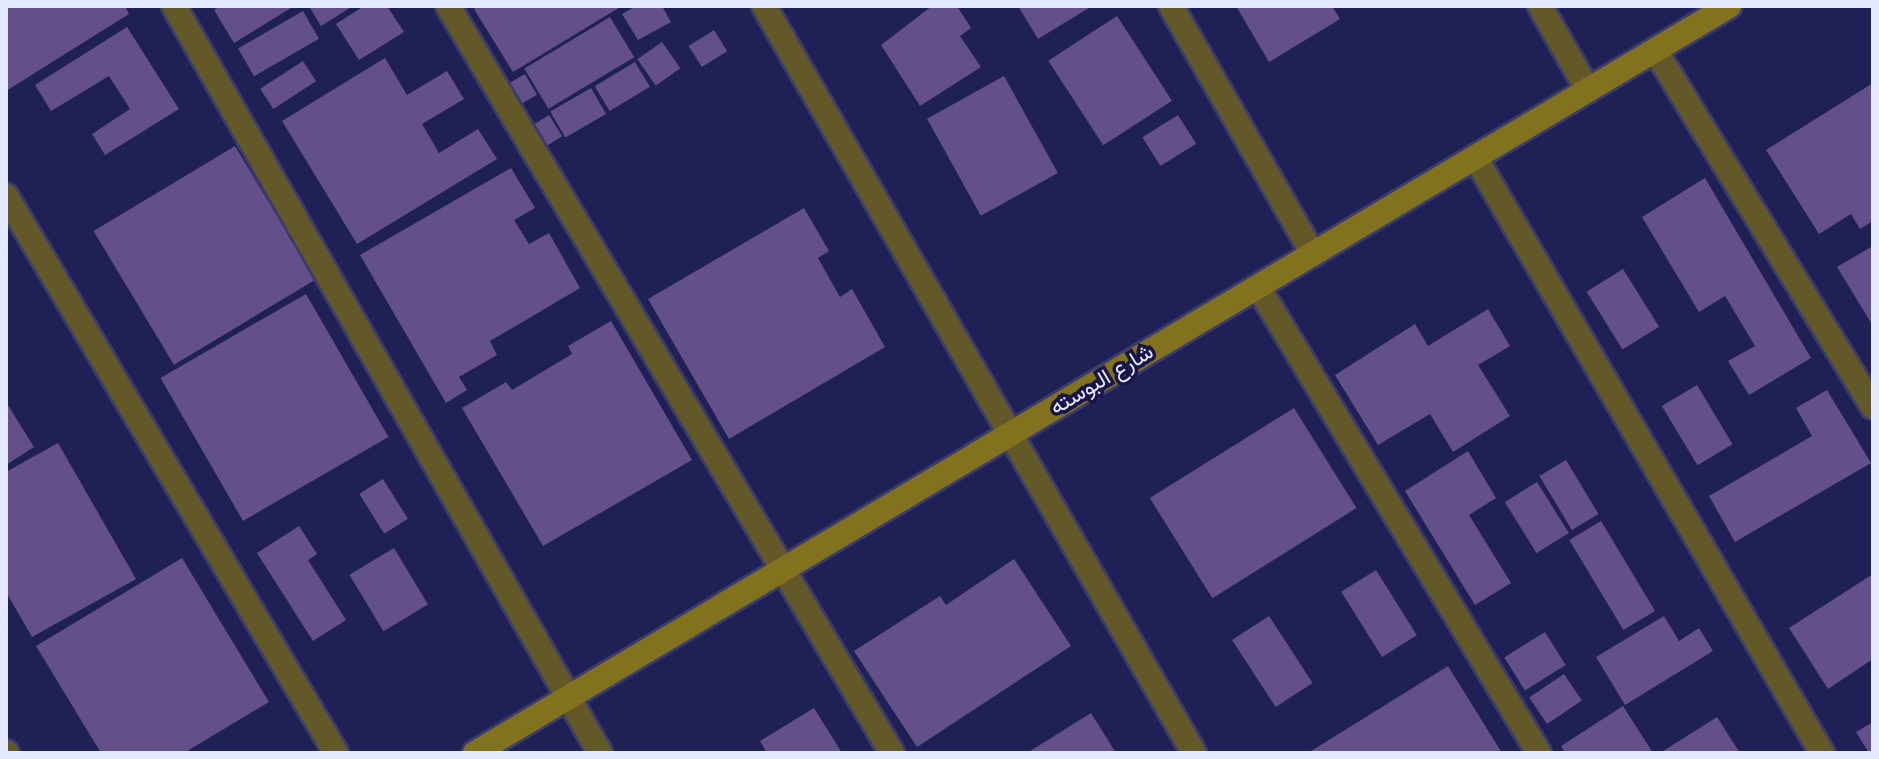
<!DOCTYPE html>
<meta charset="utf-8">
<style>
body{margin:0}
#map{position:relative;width:1879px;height:759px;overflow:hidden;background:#1f2056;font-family:"Nunito Sans",Vazirmatn,sans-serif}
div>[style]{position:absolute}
.building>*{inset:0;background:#63508b;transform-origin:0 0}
.roads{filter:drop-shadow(2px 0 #3b3c6e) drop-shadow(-2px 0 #3b3c6e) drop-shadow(0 2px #3b3c6e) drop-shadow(0 -2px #3b3c6e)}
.street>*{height:24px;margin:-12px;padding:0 12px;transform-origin:12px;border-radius:12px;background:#625828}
.secondary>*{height:24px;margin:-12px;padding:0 12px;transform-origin:12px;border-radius:12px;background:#83721d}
span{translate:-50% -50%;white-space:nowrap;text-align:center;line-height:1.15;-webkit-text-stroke:7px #17154a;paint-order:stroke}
.street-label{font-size:22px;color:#e5e9fe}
.frame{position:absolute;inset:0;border:8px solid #e5e9fe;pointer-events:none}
</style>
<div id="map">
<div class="building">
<div style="clip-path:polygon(6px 6px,125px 6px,129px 14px,6px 91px)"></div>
<div style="clip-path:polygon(220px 6px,294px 6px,234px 43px,214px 10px)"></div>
<div style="clip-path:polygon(309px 6px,353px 6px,321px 26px)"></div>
<div style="clip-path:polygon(364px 6px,387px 6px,404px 32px,359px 60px,336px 24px)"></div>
<div style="clip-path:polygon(479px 6px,622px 6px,513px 72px,474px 9px)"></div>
<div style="clip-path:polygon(636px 6px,662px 6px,671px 22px,638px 40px,622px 14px)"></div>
<div style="clip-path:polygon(932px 6px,957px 6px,971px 28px,960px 36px,981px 67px,920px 106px,881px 45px)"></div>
<div style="clip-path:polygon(1018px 6px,1092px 6px,1038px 39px)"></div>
<div style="clip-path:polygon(1236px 6px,1332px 6px,1340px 19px,1269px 62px)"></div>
<div style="left:303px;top:11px;width:32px;height:75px;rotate:60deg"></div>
<div style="left:1117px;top:16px;width:101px;height:82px;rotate:57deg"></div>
<div style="left:610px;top:17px;width:47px;height:100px;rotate:59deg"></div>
<div style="clip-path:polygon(127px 27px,179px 109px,105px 155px,92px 134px,130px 109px,109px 76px,51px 111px,35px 85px)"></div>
<div style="left:714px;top:30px;width:25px;height:30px;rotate:58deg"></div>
<div style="left:662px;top:42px;width:32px;height:30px;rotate:55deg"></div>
<div style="clip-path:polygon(385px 58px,407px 95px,447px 71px,464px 99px,422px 124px,439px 153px,478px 129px,497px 159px,357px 244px,282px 121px)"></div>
<div style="left:303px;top:61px;width:24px;height:51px;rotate:57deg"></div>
<div style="left:635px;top:62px;width:29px;height:47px;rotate:59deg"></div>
<div style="left:525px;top:74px;width:24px;height:18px;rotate:60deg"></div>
<div style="left:1004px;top:76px;width:111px;height:88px;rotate:61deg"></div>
<div style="clip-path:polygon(1873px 83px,1873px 221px,1860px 229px,1851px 214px,1819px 234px,1766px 150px)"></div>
<div style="left:591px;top:88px;width:30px;height:47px;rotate:60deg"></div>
<div style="left:549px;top:115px;width:25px;height:19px;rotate:58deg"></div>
<div style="left:1178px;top:115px;width:34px;height:42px;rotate:58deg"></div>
<div style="left:235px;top:146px;width:156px;height:165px;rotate:59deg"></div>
<div style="clip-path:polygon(511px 168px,535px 208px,514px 220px,529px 244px,549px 233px,580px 288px,490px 341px,497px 355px,459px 377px,467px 390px,446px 403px,360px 255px)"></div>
<div style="clip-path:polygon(1705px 178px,1811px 358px,1749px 395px,1728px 361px,1755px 346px,1725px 296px,1699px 312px,1642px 217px)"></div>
<div style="clip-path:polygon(804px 208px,829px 251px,818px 258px,840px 297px,852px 289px,885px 347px,729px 439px,648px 299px)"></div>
<div style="clip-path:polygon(1871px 247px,1873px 250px,1873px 326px,1837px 267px)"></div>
<div style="left:1623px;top:269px;width:68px;height:43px;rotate:58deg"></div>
<div style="left:306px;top:294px;width:165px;height:168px;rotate:60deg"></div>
<div style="clip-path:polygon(1488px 309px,1510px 346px,1478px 365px,1510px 416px,1453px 452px,1430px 414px,1378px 445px,1335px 375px,1415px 324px,1428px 346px)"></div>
<div style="clip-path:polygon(611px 321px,692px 460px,543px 546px,462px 408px,506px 382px,512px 390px,572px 354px,568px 346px)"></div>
<div style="left:1697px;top:385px;width:69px;height:41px;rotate:59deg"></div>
<div style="clip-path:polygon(1827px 390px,1871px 463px,1735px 542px,1709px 496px,1812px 436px,1796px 408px)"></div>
<div style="clip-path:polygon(6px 402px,34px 447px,6px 465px)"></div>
<div style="left:1294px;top:408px;width:118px;height:170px;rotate:58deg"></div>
<div style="clip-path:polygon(58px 443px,136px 579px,32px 637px,6px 592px,6px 472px)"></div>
<div style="clip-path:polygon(1468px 451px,1496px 498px,1469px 515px,1511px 583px,1475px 605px,1405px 491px)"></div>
<div style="left:1566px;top:460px;width:63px;height:31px;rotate:59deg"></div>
<div style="left:383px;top:479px;width:47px;height:28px;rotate:58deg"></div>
<div style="left:1537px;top:482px;width:60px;height:38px;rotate:58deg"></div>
<div style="left:1601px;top:521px;width:105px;height:37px;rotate:59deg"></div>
<div style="clip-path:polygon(299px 526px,317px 554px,308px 560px,346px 620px,313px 641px,257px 553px)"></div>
<div style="left:394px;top:548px;width:66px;height:52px;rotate:59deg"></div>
<div style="clip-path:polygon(182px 558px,269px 702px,184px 753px,101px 753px,36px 646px)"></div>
<div style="clip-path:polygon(1014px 559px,1071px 646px,917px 747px,854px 651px,940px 596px,946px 605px)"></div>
<div style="left:1376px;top:570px;width:77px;height:41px;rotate:58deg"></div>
<div style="clip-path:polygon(1873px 574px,1873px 659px,1828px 689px,1789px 628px)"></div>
<div style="left:1269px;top:616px;width:80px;height:44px;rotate:57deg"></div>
<div style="clip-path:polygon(1664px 616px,1679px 641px,1699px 628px,1713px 651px,1625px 705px,1596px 657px)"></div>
<div style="left:1545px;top:632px;width:39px;height:48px;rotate:58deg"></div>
<div style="clip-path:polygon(1448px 666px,1502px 753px,1308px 753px)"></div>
<div style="left:1564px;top:674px;width:32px;height:42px;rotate:56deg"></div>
<div style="clip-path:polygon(1623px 706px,1653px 753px,1565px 753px,1561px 746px)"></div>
<div style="clip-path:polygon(814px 708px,842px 753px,767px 753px,760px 741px)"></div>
<div style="clip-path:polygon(1091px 713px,1116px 753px,1027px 753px)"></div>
<div style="clip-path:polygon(1717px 717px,1740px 753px,1660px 753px)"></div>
<div style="clip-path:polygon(1873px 722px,1873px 753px,1869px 753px,1856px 732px)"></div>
</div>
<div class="roads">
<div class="street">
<div style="left:174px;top:6px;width:860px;rotate:60.3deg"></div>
<div style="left:448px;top:6px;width:869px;rotate:59.27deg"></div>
<div style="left:764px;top:6px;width:862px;rotate:60.07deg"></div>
<div style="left:1171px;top:6px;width:286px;rotate:60.2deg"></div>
<div style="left:1540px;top:6px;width:97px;rotate:60.3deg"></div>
<div style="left:1655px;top:50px;width:418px;rotate:58.6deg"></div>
<div style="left:1475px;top:157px;width:690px;rotate:59.79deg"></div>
<div style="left:6px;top:196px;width:647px;rotate:59.35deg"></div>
<div style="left:1258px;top:287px;width:544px;rotate:58.91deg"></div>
<div style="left:6px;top:752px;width:1px;rotate:45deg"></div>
</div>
<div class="secondary">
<div style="left:475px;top:753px;width:1460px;rotate:-30.78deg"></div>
</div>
</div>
<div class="street-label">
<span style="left:1102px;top:380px;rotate:-31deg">شارع البوسته</span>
</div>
<div class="frame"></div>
</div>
